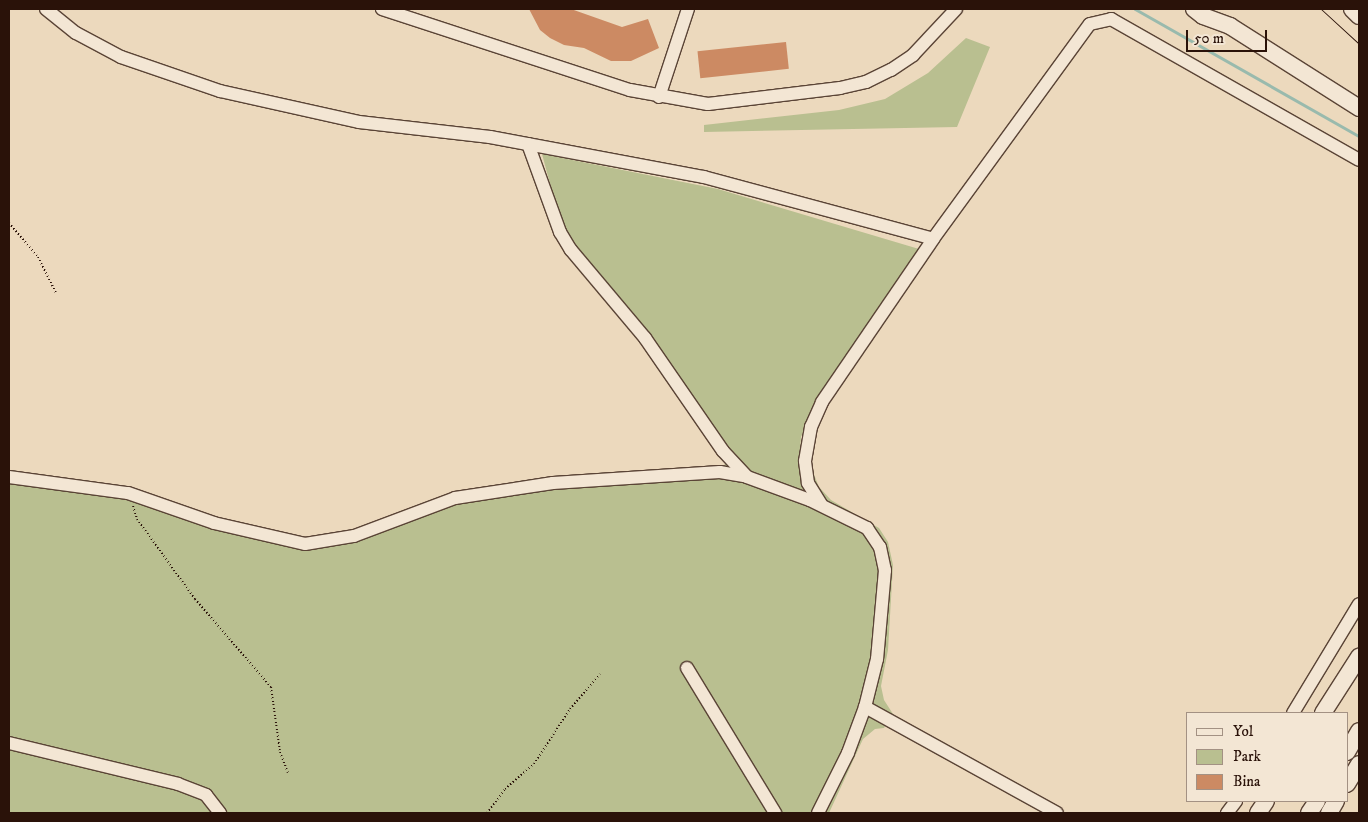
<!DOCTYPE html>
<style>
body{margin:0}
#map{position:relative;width:1368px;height:822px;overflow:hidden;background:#ecd9bd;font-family:"IM FELL DW Pica",serif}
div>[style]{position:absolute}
.green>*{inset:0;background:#b9bf90}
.stream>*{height:3px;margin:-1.5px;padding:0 1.5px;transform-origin:1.5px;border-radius:1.5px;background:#99baad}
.building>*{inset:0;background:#cc8a63;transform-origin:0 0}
.path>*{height:2px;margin-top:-1px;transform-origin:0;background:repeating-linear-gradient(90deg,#2a1209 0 1px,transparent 0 3.5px)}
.roads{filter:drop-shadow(1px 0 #5a4436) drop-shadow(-1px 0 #5a4436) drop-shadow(0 1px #5a4436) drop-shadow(0 -1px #5a4436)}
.minor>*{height:12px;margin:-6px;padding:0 6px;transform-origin:6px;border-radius:6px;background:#f3e6d4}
.tertiary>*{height:16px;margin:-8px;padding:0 8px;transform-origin:8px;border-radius:8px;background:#f3e6d4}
.tram>*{height:1px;margin:-0.5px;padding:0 0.5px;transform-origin:0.5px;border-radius:0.5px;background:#2a1209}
span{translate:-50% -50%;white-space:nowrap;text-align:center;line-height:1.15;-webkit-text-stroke:5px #f3e6d4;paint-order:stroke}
.frame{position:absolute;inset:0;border:10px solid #2a1209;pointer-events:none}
.legend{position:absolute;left:1186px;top:712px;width:162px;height:90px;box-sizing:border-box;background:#f3e6d4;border:1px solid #a39183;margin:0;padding:6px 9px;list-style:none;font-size:15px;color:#2a1209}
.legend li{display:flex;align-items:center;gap:10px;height:25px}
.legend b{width:25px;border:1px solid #a39183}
.scale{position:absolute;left:1186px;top:30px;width:81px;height:22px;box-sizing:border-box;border:2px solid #2a1209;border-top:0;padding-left:6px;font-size:15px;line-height:18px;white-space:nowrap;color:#2a1209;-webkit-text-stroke:4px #f3e6d4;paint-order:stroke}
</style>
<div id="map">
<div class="green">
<div style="clip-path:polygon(966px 38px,990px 47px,957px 127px,704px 132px,704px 125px,839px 110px,885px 99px,928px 73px)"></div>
<div style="clip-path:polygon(542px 154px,718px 189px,919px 249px,814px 407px,801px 437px,799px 461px,813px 472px,819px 487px,831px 500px,879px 528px,888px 542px,893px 565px,888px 650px,881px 686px,884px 700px,893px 714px,884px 728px,875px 729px,863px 739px,829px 813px,9px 813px,9px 473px,78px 481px,237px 526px,283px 536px,326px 541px,426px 504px,723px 467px,732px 453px,602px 280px,576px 252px,559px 217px)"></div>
</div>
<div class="stream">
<div style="left:1135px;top:9px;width:257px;rotate:29.6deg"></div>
</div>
<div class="building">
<div style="clip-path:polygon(529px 9px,571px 9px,622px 27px,648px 19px,659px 48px,631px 61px,611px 61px,584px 48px,564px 45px,550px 38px,540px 30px)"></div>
<div style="left:786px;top:42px;width:27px;height:89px;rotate:84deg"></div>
</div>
<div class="path">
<div style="left:9px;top:223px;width:45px;rotate:49.5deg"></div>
<div style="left:38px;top:257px;width:40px;rotate:63.4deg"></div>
<div style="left:133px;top:506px;width:14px;rotate:73deg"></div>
<div style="left:137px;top:519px;width:99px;rotate:54.1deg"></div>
<div style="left:195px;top:599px;width:116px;rotate:49.2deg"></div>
<div style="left:271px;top:687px;width:66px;rotate:82.1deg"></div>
<div style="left:280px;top:752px;width:22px;rotate:69deg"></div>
<div style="left:487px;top:813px;width:30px;rotate:-53deg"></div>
<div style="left:505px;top:789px;width:38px;rotate:-41deg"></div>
<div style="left:534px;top:764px;width:66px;rotate:-56.8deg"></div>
<div style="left:570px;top:709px;width:46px;rotate:-49.4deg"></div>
</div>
<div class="roads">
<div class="minor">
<div style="left:46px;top:9px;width:38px;rotate:39deg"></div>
<div style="left:76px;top:33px;width:51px;rotate:28.1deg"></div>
<div style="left:121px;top:57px;width:105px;rotate:19deg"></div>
<div style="left:220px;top:91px;width:142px;rotate:12.6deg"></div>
<div style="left:359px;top:122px;width:132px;rotate:6.5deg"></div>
<div style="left:490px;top:137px;width:218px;rotate:10.6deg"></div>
<div style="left:704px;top:177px;width:237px;rotate:15.1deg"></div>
<div style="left:382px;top:9px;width:261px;rotate:18.1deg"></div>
<div style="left:630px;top:90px;width:79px;rotate:10.2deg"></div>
<div style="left:708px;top:104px;width:133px;rotate:-6.9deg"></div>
<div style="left:840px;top:88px;width:27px;rotate:-13deg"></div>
<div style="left:866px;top:82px;width:28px;rotate:-26deg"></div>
<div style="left:891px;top:70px;width:27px;rotate:-34deg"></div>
<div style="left:913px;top:55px;width:63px;rotate:-46.9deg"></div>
<div style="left:659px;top:97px;width:93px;rotate:-71.8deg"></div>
<div style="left:528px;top:144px;width:94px;rotate:70deg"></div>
<div style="left:560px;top:232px;width:21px;rotate:59deg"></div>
<div style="left:571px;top:250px;width:115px;rotate:49.9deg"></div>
<div style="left:645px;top:338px;width:137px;rotate:55.4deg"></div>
<div style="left:723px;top:451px;width:35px;rotate:47deg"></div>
<div style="left:9px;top:477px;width:120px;rotate:7.7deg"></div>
<div style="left:128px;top:493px;width:91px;rotate:19.2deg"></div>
<div style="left:214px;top:523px;width:93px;rotate:13deg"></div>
<div style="left:305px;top:544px;width:50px;rotate:-9.3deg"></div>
<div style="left:354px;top:536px;width:108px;rotate:-20.6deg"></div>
<div style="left:455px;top:498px;width:99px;rotate:-8.7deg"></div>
<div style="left:553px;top:483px;width:167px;rotate:-3.8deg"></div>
<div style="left:720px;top:472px;width:27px;rotate:10deg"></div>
<div style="left:747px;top:477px;width:67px;rotate:20.1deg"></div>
<div style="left:810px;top:500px;width:64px;rotate:26.2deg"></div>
<div style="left:867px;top:528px;width:23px;rotate:56deg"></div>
<div style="left:880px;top:547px;width:24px;rotate:78deg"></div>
<div style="left:885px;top:570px;width:89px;rotate:95.1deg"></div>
<div style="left:877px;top:659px;width:49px;rotate:104deg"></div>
<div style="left:865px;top:707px;width:49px;rotate:110.3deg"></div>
<div style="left:848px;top:753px;width:67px;rotate:116.6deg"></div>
<div style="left:821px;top:504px;width:25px;rotate:-122deg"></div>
<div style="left:808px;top:483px;width:22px;rotate:-98deg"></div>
<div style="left:805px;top:461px;width:35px;rotate:-80deg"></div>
<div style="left:811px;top:427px;width:27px;rotate:-66deg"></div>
<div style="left:822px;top:402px;width:197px;rotate:-55.7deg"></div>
<div style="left:933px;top:239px;width:266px;rotate:-53.9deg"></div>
<div style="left:1090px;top:24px;width:22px;rotate:-13deg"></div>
<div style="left:1111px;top:19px;width:285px;rotate:29.6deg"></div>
<div style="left:687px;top:668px;width:170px;rotate:58.7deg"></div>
<div style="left:865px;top:707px;width:219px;rotate:28.9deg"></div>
<div style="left:1293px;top:713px;width:127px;rotate:-58.8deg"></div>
<div style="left:9px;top:743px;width:174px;rotate:13.6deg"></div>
<div style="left:178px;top:784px;width:30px;rotate:21deg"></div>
<div style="left:206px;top:795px;width:23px;rotate:52deg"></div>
<div style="left:1227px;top:813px;width:15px;rotate:-53deg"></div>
</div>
<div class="tertiary">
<div style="left:1194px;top:9px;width:11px;rotate:38deg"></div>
<div style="left:1203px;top:16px;width:29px;rotate:20deg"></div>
<div style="left:1230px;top:26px;width:153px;rotate:32.4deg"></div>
<div style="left:1352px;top:9px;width:10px;rotate:45deg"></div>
<div style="left:1323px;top:713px;width:67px;rotate:-57.3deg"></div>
<div style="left:1347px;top:752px;width:24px;rotate:-60deg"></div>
<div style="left:1347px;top:784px;width:23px;rotate:-59deg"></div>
<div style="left:1258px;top:813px;width:14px;rotate:-56deg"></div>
<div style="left:1309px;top:813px;width:14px;rotate:-56deg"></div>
<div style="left:1329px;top:813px;width:14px;rotate:-60deg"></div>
</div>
</div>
<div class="tram">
<div style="left:1321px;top:9px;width:52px;rotate:42.6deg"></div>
</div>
<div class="frame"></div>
<ul class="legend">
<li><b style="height:6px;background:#f3e6d4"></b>Yol</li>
<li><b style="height:14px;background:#b9bf90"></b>Park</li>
<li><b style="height:14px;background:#cc8a63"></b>Bina</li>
</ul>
<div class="scale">50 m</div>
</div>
